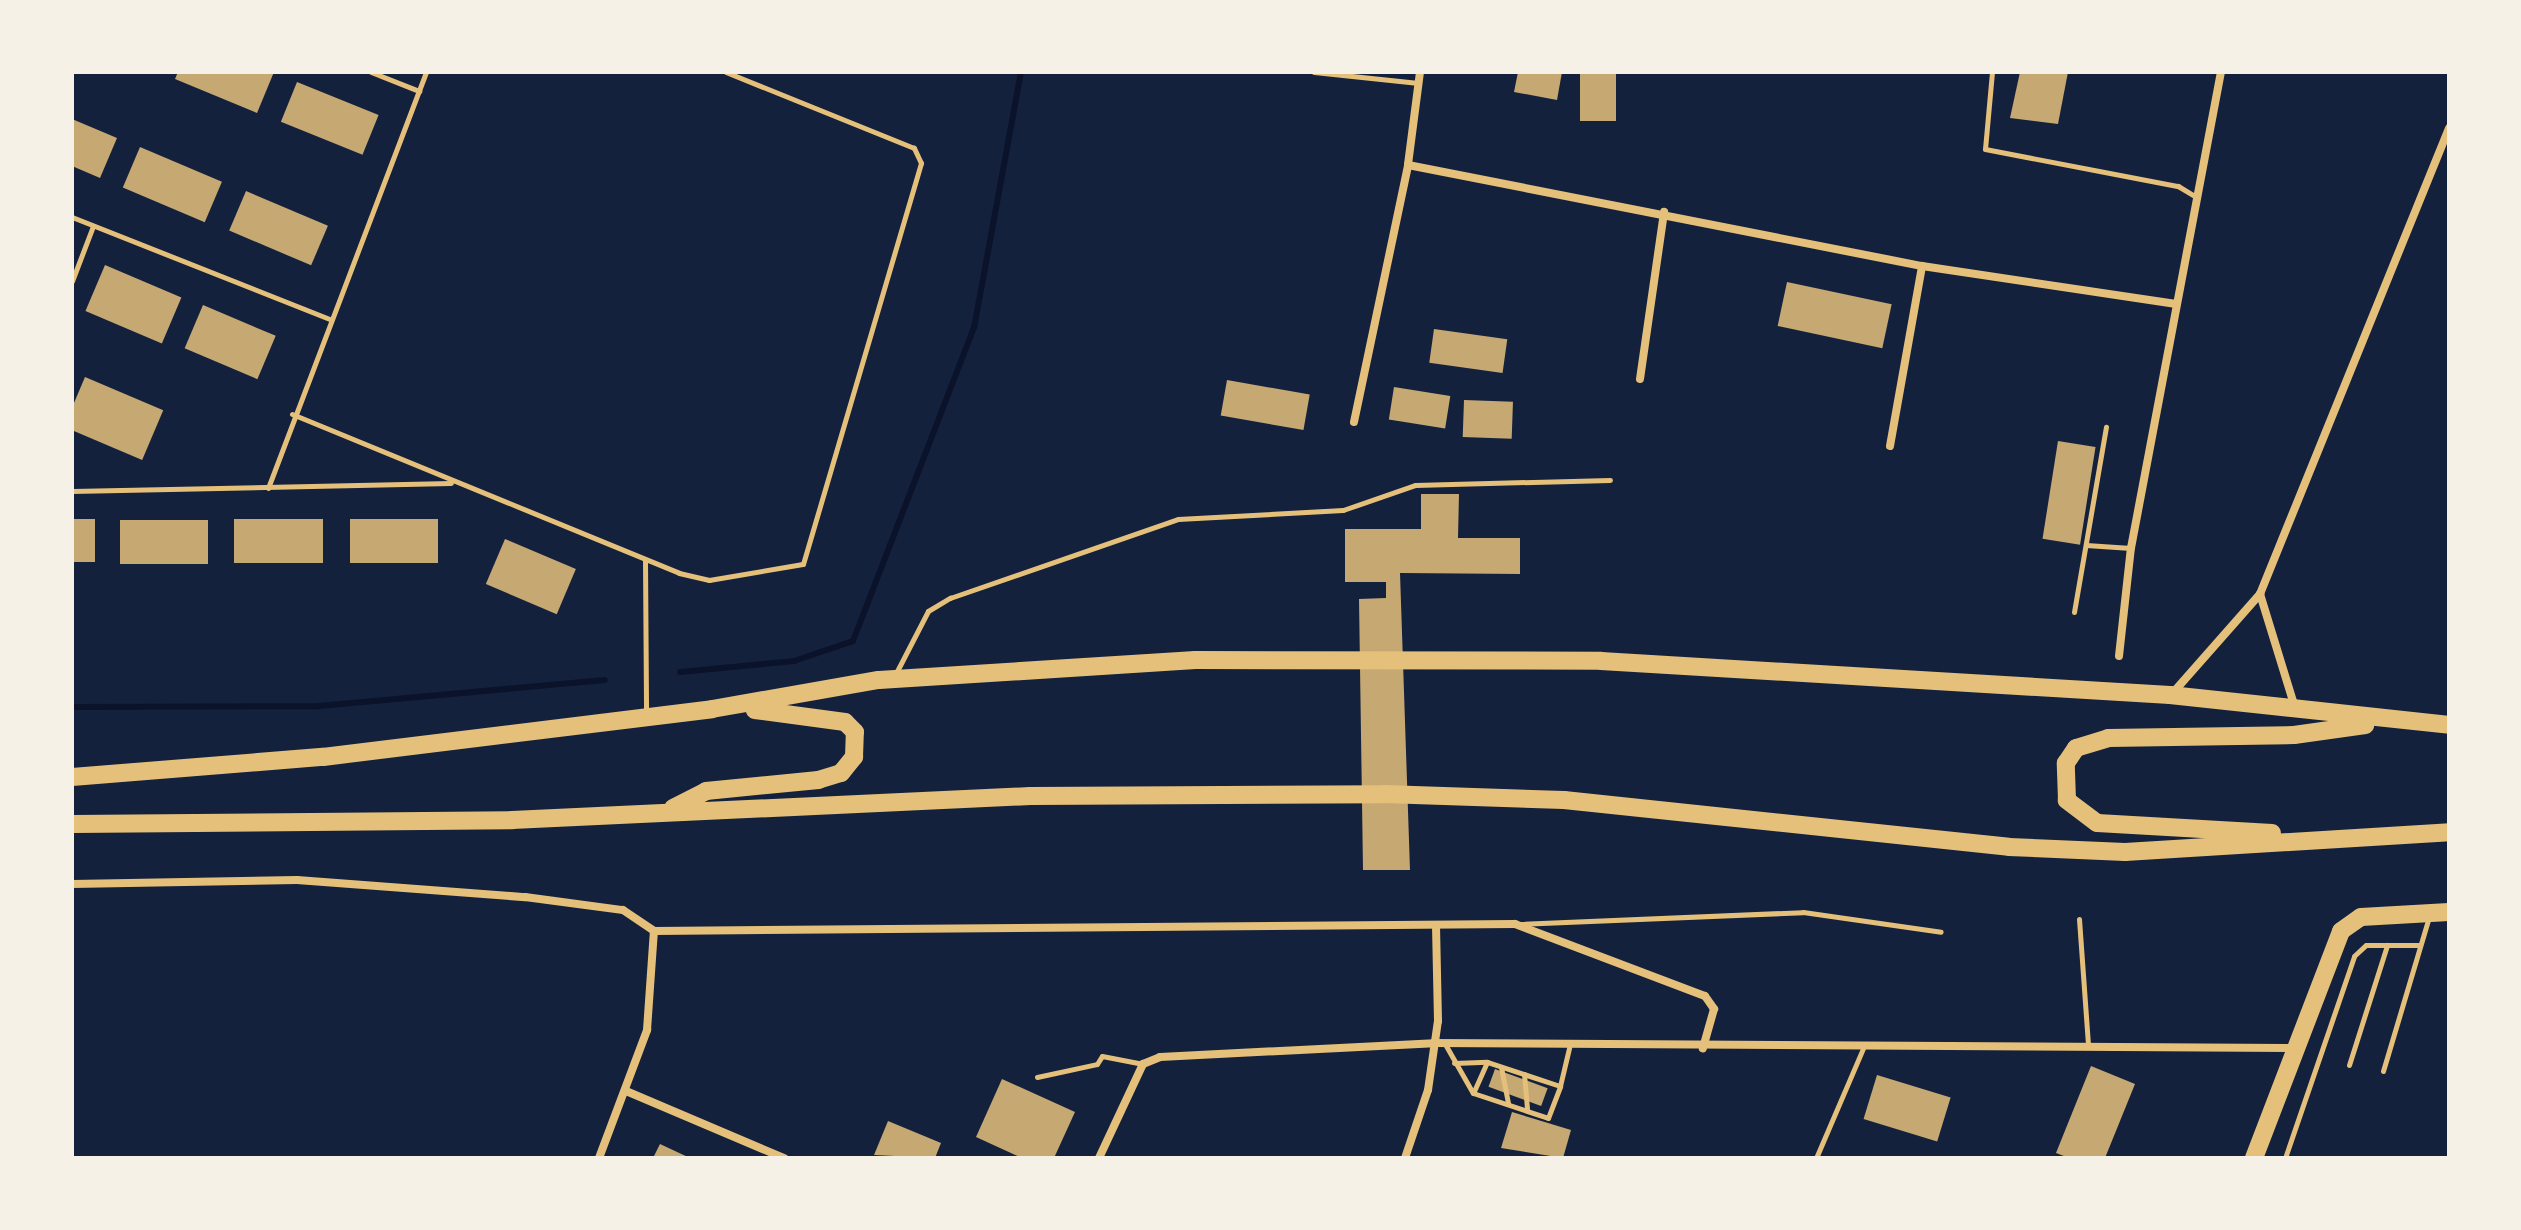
<!DOCTYPE html>
<style>
body{margin:0}
#map{position:relative;width:2521px;height:1230px;overflow:hidden;background:#14213d;font-family:Karla,sans-serif}
div>[style]{position:absolute}
.stream>*{height:6px;margin:-3px;padding:0 3px;transform-origin:3px;border-radius:3px;background:#0b132b}
.building>*{inset:0;background:#c6a872;transform-origin:0 0}
.service>*{height:5px;margin:-2.5px;padding:0 2.5px;transform-origin:2.5px;border-radius:2.5px;background:#e5c07b}
.minor>*{height:8px;margin:-4px;padding:0 4px;transform-origin:4px;border-radius:4px;background:#e5c07b}
.primary>*{height:18px;margin:-9px;padding:0 9px;transform-origin:9px;border-radius:9px;background:#e5c07b}
.trunk>*{height:18px;margin:-9px;padding:0 9px;transform-origin:9px;border-radius:9px;background:#e5c07b}
span{translate:-50% -50%;white-space:nowrap;text-align:center;line-height:1.15;-webkit-text-stroke:8px #f6f1e7;paint-order:stroke}
.frame{position:absolute;inset:0;border:74px solid #f6f1e7;pointer-events:none}
</style>
<div id="map">
<div class="stream">
<div style="left:680px;top:672px;width:115px;rotate:-5.5deg"></div>
<div style="left:794px;top:661px;width:62px;rotate:-18.7deg"></div>
<div style="left:853px;top:641px;width:336px;rotate:-68.9deg"></div>
<div style="left:974px;top:328px;width:260px;rotate:-79.6deg"></div>
<div style="left:72px;top:707px;width:247px;rotate:-0.2deg"></div>
<div style="left:319px;top:706px;width:287px;rotate:-5.2deg"></div>
</div>
<div class="building">
<div style="clip-path:polygon(178px 72px,274px 72px,257px 113px,175px 79px)"></div>
<div style="clip-path:polygon(1518px 72px,1562px 72px,1557px 100px,1514px 92px)"></div>
<div style="left:1580px;top:72px;width:36px;height:49px"></div>
<div style="clip-path:polygon(2020px 72px,2068px 72px,2058px 124px,2010px 118px)"></div>
<div style="left:297px;top:82px;width:88px;height:43px;rotate:22deg"></div>
<div style="clip-path:polygon(72px 119px,117px 138px,100px 178px,72px 166px)"></div>
<div style="left:140px;top:147px;width:89px;height:44px;rotate:23deg"></div>
<div style="left:246px;top:191px;width:89px;height:43px;rotate:23deg"></div>
<div style="left:105px;top:265px;width:83px;height:50px;rotate:23deg"></div>
<div style="left:1787px;top:282px;width:107px;height:45px;rotate:12deg"></div>
<div style="left:203px;top:305px;width:79px;height:47px;rotate:23deg"></div>
<div style="left:1434px;top:329px;width:74px;height:34px;rotate:8deg"></div>
<div style="left:85px;top:377px;width:85px;height:54px;rotate:23deg"></div>
<div style="left:1227px;top:380px;width:84px;height:36px;rotate:10deg"></div>
<div style="left:1394px;top:387px;width:57px;height:33px;rotate:9deg"></div>
<div style="left:1464px;top:400px;width:49px;height:37px;rotate:2deg"></div>
<div style="left:2058px;top:441px;width:38px;height:99px;rotate:9deg"></div>
<div style="clip-path:polygon(1421px 494px,1459px 494px,1458px 538px,1520px 538px,1520px 574px,1400px 573px,1410px 870px,1363px 870px,1359px 599px,1386px 598px,1386px 582px,1345px 582px,1345px 529px,1421px 529px)"></div>
<div style="left:72px;top:519px;width:23px;height:43px"></div>
<div style="left:234px;top:519px;width:89px;height:44px"></div>
<div style="left:350px;top:519px;width:88px;height:44px"></div>
<div style="left:120px;top:520px;width:88px;height:44px"></div>
<div style="left:505px;top:539px;width:77px;height:49px;rotate:23deg"></div>
<div style="clip-path:polygon(2091px 1066px,2135px 1084px,2105px 1158px,2069px 1158px,2056px 1153px)"></div>
<div style="left:1495px;top:1069px;width:56px;height:19px;rotate:20deg"></div>
<div style="left:1877px;top:1075px;width:77px;height:46px;rotate:17deg"></div>
<div style="clip-path:polygon(1002px 1079px,1075px 1112px,1054px 1158px,1022px 1158px,976px 1137px)"></div>
<div style="clip-path:polygon(1512px 1112px,1571px 1130px,1563px 1158px,1501px 1148px)"></div>
<div style="clip-path:polygon(888px 1121px,941px 1143px,935px 1158px,874px 1155px)"></div>
<div style="clip-path:polygon(660px 1144px,690px 1158px,653px 1158px)"></div>
</div>
<div class="service">
<div style="left:371px;top:72px;width:52px;rotate:21.6deg"></div>
<div style="left:1314px;top:72px;width:105px;rotate:6deg"></div>
<div style="left:1992px;top:72px;width:77px;rotate:95.2deg"></div>
<div style="left:1985px;top:149px;width:197px;rotate:10.9deg"></div>
<div style="left:2178px;top:186px;width:21px;rotate:31deg"></div>
<div style="left:72px;top:217px;width:277px;rotate:21.6deg"></div>
<div style="left:72px;top:281px;width:59px;rotate:-69.1deg"></div>
<div style="left:292px;top:414px;width:418px;rotate:22.3deg"></div>
<div style="left:679px;top:573px;width:31px;rotate:13deg"></div>
<div style="left:709px;top:580px;width:95px;rotate:-9.7deg"></div>
<div style="left:803px;top:564px;width:418px;rotate:-73.6deg"></div>
<div style="left:921px;top:163px;width:17px;rotate:-115deg"></div>
<div style="left:914px;top:148px;width:203px;rotate:-158deg"></div>
<div style="left:268px;top:488px;width:445px;rotate:-69.2deg"></div>
<div style="left:72px;top:491px;width:379px;rotate:-1.2deg"></div>
<div style="left:2086px;top:545px;width:45px;rotate:3.8deg"></div>
<div style="left:645px;top:560px;width:151px;rotate:89.6deg"></div>
<div style="left:2074px;top:612px;width:188px;rotate:-80.2deg"></div>
<div style="left:895px;top:675px;width:72px;rotate:-62.7deg"></div>
<div style="left:928px;top:611px;width:26px;rotate:-31deg"></div>
<div style="left:950px;top:598px;width:241px;rotate:-19.1deg"></div>
<div style="left:1178px;top:519px;width:165px;rotate:-3.1deg"></div>
<div style="left:1343px;top:510px;width:76px;rotate:-19.1deg"></div>
<div style="left:1415px;top:485px;width:195px;rotate:-1.5deg"></div>
<div style="left:2079px;top:919px;width:127px;rotate:85.9deg"></div>
<div style="left:1520px;top:924px;width:283px;rotate:-2.4deg"></div>
<div style="left:1803px;top:912px;width:139px;rotate:8.2deg"></div>
<div style="left:1445px;top:1044px;width:56px;rotate:60.3deg"></div>
<div style="left:1473px;top:1093px;width:79px;rotate:18.4deg"></div>
<div style="left:1548px;top:1118px;width:34px;rotate:-69deg"></div>
<div style="left:1560px;top:1086px;width:77px;rotate:-161.8deg"></div>
<div style="left:1487px;top:1062px;width:34px;rotate:114deg"></div>
<div style="left:1454px;top:1063px;width:33px;rotate:-2deg"></div>
<div style="left:2349px;top:1065px;width:126px;rotate:-72.4deg"></div>
<div style="left:2387px;top:945px;width:32px"></div>
<div style="left:1501px;top:1067px;width:37px;rotate:79deg"></div>
<div style="left:2383px;top:1071px;width:161px;rotate:-73.4deg"></div>
<div style="left:1524px;top:1074px;width:36px;rotate:85deg"></div>
<div style="left:1037px;top:1077px;width:61px;rotate:-12.2deg"></div>
<div style="left:1097px;top:1064px;width:9px;rotate:-58deg"></div>
<div style="left:1102px;top:1056px;width:42px;rotate:11deg"></div>
<div style="left:1560px;top:1086px;width:43px;rotate:-76.6deg"></div>
<div style="left:1816px;top:1158px;width:122px;rotate:-66.8deg"></div>
<div style="left:2285px;top:1158px;width:213px;rotate:-71.1deg"></div>
<div style="left:2354px;top:956px;width:16px;rotate:-43deg"></div>
<div style="left:2366px;top:945px;width:21px"></div>
</div>
<div class="minor">
<div style="left:1420px;top:72px;width:94px;rotate:97.4deg"></div>
<div style="left:1408px;top:165px;width:524px;rotate:11.12deg"></div>
<div style="left:1922px;top:266px;width:257px;rotate:8.5deg"></div>
<div style="left:1640px;top:379px;width:169px;rotate:-81.8deg"></div>
<div style="left:1354px;top:422px;width:263px;rotate:-78.1deg"></div>
<div style="left:1890px;top:446px;width:183px;rotate:-79.9deg"></div>
<div style="left:2260px;top:594px;width:119px;rotate:72.9deg"></div>
<div style="left:2119px;top:656px;width:109px;rotate:-83.7deg"></div>
<div style="left:2131px;top:548px;width:484px;rotate:-79.3deg"></div>
<div style="left:2171px;top:695px;width:135px;rotate:-48.6deg"></div>
<div style="left:2260px;top:594px;width:503px;rotate:-67.92deg"></div>
<div style="left:72px;top:884px;width:225px;rotate:-1deg"></div>
<div style="left:297px;top:880px;width:229px;rotate:4.3deg"></div>
<div style="left:525px;top:897px;width:99px;rotate:7.6deg"></div>
<div style="left:623px;top:910px;width:37px;rotate:34deg"></div>
<div style="left:654px;top:931px;width:861px;rotate:-0.47deg"></div>
<div style="left:1515px;top:924px;width:203px;rotate:20.8deg"></div>
<div style="left:1705px;top:996px;width:16px;rotate:55deg"></div>
<div style="left:1714px;top:1009px;width:41px;rotate:105.8deg"></div>
<div style="left:626px;top:1091px;width:172px;rotate:23deg"></div>
<div style="left:599px;top:1158px;width:137px;rotate:-69.4deg"></div>
<div style="left:647px;top:1030px;width:99px;rotate:-86deg"></div>
<div style="left:1099px;top:1158px;width:104px;rotate:-64.9deg"></div>
<div style="left:1143px;top:1064px;width:18px;rotate:-22deg"></div>
<div style="left:1160px;top:1057px;width:274px;rotate:-2.9deg"></div>
<div style="left:1434px;top:1043px;width:860px;rotate:0.33deg"></div>
<div style="left:1405px;top:1158px;width:72px;rotate:-71.3deg"></div>
<div style="left:1428px;top:1090px;width:70px;rotate:-81.8deg"></div>
<div style="left:1438px;top:1021px;width:96px;rotate:-91.2deg"></div>
</div>
<div class="primary">
<div style="left:2254px;top:1158px;width:243px;rotate:-69deg"></div>
<div style="left:2341px;top:931px;width:24px;rotate:-35deg"></div>
<div style="left:2361px;top:917px;width:88px;rotate:-3.3deg"></div>
</div>
<div class="trunk">
<div style="left:72px;top:777px;width:252px;rotate:-4.6deg"></div>
<div style="left:323px;top:757px;width:392px;rotate:-7deg"></div>
<div style="left:712px;top:709px;width:169px;rotate:-9.9deg"></div>
<div style="left:879px;top:680px;width:317px;rotate:-3.6deg"></div>
<div style="left:1195px;top:660px;width:406px;rotate:0.1deg"></div>
<div style="left:1601px;top:661px;width:570px;rotate:3.42deg"></div>
<div style="left:2170px;top:695px;width:281px;rotate:6.1deg"></div>
<div style="left:673px;top:808px;width:37px;rotate:-27deg"></div>
<div style="left:706px;top:791px;width:113px;rotate:-5.6deg"></div>
<div style="left:818px;top:780px;width:24px;rotate:-17deg"></div>
<div style="left:841px;top:773px;width:21px;rotate:-51deg"></div>
<div style="left:854px;top:757px;width:25px;rotate:-88deg"></div>
<div style="left:855px;top:732px;width:14px;rotate:-135deg"></div>
<div style="left:845px;top:722px;width:91px;rotate:-172.4deg"></div>
<div style="left:72px;top:824px;width:440px;rotate:-0.5deg"></div>
<div style="left:512px;top:820px;width:519px;rotate:-2.65deg"></div>
<div style="left:1030px;top:796px;width:354px;rotate:-0.3deg"></div>
<div style="left:1384px;top:794px;width:180px;rotate:1.9deg"></div>
<div style="left:1564px;top:800px;width:447px;rotate:6deg"></div>
<div style="left:2009px;top:847px;width:116px;rotate:2.5deg"></div>
<div style="left:2125px;top:852px;width:325px;rotate:-3.5deg"></div>
<div style="left:2272px;top:833px;width:175px;rotate:-176.7deg"></div>
<div style="left:2097px;top:823px;width:38px;rotate:-143deg"></div>
<div style="left:2067px;top:800px;width:37px;rotate:-92deg"></div>
<div style="left:2066px;top:763px;width:18px;rotate:-56deg"></div>
<div style="left:2076px;top:748px;width:34px;rotate:-17deg"></div>
<div style="left:2108px;top:738px;width:186px;rotate:-0.9deg"></div>
<div style="left:2294px;top:735px;width:72px;rotate:-8deg"></div>
</div>
<div class="frame"></div>
</div>
